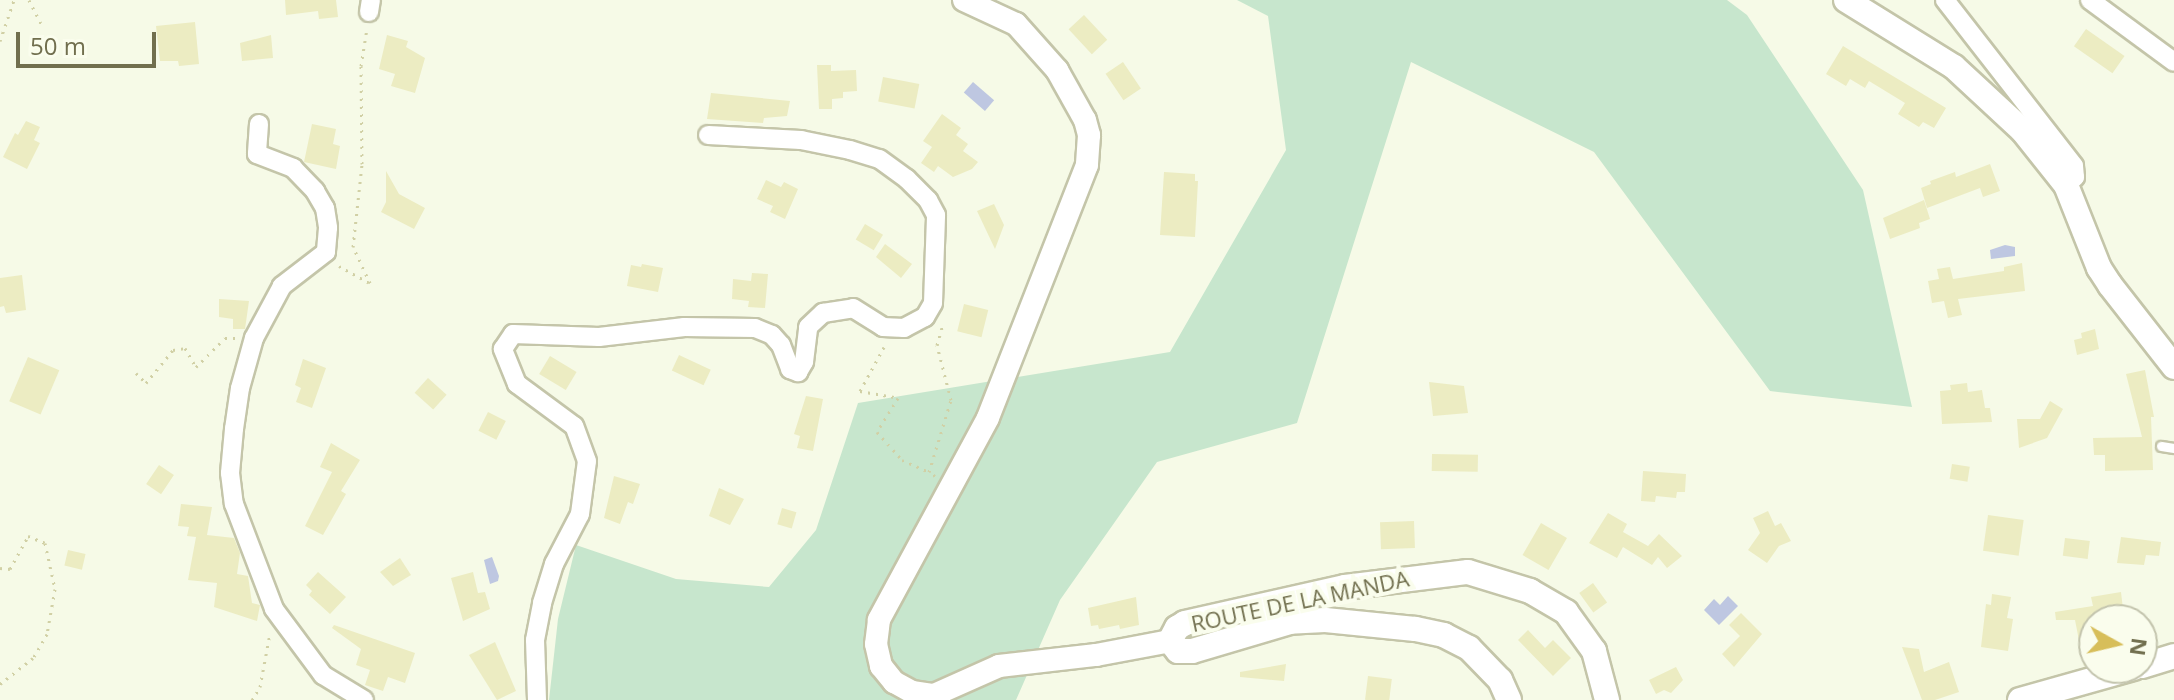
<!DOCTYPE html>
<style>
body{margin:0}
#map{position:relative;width:2174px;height:700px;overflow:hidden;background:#f6fae7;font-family:"Open Sans",sans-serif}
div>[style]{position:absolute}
.green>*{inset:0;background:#c7e6cd}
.water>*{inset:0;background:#bec7e1;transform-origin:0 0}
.building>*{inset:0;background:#ececc2;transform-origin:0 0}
.path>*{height:3px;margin-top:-1.5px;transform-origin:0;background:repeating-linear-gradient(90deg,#d1d0a5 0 2px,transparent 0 8px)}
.roads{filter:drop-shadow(2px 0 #c4c5a9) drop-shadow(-2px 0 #c4c5a9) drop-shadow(0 2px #c4c5a9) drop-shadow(0 -2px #c4c5a9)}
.service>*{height:9px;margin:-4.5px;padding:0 4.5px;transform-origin:4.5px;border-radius:4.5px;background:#fff}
.minor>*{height:18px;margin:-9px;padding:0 9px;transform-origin:9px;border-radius:9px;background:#fff}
.tertiary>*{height:22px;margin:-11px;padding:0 11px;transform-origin:11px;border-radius:11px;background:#fff}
.secondary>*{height:24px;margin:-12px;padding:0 12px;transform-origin:12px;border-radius:12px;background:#fff}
span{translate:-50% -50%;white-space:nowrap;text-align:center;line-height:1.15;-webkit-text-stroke:8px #fafded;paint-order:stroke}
.street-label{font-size:22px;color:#716f4e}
.north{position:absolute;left:2078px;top:604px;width:80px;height:80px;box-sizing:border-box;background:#fafded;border:2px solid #c3c4ad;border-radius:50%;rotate:98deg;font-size:22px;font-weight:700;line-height:32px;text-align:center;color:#716f4e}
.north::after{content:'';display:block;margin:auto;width:28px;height:36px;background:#d7be5a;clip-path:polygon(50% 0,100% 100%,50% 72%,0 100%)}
.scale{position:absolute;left:16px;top:32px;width:140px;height:36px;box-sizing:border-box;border:4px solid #716f4e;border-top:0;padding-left:10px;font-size:24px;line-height:28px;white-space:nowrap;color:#716f4e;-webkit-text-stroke:6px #fafded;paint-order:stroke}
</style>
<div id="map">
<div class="green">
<div style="clip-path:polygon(1237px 0,1727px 0,1747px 15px,1863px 190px,1912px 407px,1770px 391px,1594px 152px,1411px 62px,1297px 423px,1157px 462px,1060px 600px,1016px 700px,549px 700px,558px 619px,576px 545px,676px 579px,769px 587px,816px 530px,858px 403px,1170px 352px,1286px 150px,1268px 16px)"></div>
</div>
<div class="water">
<div style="left:973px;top:82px;width:28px;height:14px;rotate:41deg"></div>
<div style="clip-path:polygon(2005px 245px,2015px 247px,2015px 256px,1991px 259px,1990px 250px)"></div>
<div style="clip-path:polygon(492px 557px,499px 576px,498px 581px,490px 584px,484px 560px)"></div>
<div style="clip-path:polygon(1728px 596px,1738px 606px,1719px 625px,1704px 610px,1714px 599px,1720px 605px)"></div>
</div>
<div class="building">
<div style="clip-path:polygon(285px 0,336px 0,338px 17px,319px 19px,318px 11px,286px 15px)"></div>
<div style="left:1084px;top:15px;width:34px;height:21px;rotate:47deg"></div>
<div style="clip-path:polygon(195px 22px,199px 64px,179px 66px,178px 61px,160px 61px,156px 26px)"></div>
<div style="left:2086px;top:29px;width:47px;height:21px;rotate:35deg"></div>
<div style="clip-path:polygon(271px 35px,273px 58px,242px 61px,240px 43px)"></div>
<div style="clip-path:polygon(387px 35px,408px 41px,406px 47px,425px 58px,415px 93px,391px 86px,395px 74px,379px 69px)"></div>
<div style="clip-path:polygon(1843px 46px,1946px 108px,1934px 128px,1923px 122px,1919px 127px,1898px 114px,1905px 103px,1869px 81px,1865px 88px,1850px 79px,1846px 86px,1826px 74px)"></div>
<div style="left:1123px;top:62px;width:32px;height:21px;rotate:56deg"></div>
<div style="clip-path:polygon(817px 65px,831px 65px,831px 71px,856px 70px,857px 91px,843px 92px,843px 98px,832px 99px,832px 109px,819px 109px)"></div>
<div style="left:883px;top:77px;width:37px;height:25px;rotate:11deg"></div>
<div style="clip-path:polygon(711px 93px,790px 101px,787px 116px,764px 118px,763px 123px,707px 119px)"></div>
<div style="clip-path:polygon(942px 114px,961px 128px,956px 135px,968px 144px,963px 151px,978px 162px,972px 169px,953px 177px,938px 166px,934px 172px,921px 163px,932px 147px,923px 141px)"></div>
<div style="clip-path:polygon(26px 121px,40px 127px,34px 140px,40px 143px,27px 169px,3px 157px,15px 133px,18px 135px)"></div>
<div style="clip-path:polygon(312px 124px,336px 129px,333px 144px,340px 146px,336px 169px,304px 162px)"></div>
<div style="clip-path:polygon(1990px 164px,2000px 191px,1983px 197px,1980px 188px,1927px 208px,1921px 188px,1931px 184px,1930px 181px,1955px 172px,1956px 177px)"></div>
<div style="clip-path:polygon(386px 171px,399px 194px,425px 208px,414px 229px,381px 212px,386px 202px)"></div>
<div style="clip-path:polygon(1164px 172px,1195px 174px,1195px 181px,1198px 181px,1195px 237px,1160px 235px)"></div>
<div style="clip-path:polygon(766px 180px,781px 187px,784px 182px,798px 189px,785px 219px,770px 212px,773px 206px,757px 199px)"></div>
<div style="clip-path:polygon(1924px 200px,1930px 219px,1919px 223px,1920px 228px,1890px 239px,1883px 218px)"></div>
<div style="clip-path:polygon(994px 204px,1004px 225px,995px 249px,977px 211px)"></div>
<div style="left:865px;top:224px;width:21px;height:18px;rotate:31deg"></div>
<div style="clip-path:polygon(885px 244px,912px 264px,901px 278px,876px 257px)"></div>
<div style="clip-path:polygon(2022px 263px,2025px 291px,1958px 299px,1962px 315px,1948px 318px,1944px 301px,1932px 303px,1928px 281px,1939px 279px,1937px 269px,1950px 267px,1953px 279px,2004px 271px,2004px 267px)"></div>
<div style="clip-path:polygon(642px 264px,663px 268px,658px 292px,627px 286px,631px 265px,641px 267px)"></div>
<div style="clip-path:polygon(752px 273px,768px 274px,765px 308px,748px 307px,749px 301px,732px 299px,733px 279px,751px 281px)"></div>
<div style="clip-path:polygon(22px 275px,26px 310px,6px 313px,4px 306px,0 307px,0 278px)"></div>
<div style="clip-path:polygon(219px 299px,249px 301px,245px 329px,233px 329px,233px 319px,219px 317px)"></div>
<div style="left:964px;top:304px;width:25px;height:28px;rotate:14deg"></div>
<div style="clip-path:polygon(2095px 329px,2099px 349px,2077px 355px,2074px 340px,2082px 338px,2081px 333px)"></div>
<div style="left:679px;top:355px;width:35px;height:17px;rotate:25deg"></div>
<div style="left:550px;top:356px;width:31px;height:21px;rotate:31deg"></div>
<div style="left:28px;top:357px;width:34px;height:48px;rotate:23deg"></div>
<div style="clip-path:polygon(303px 359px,326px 368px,312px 408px,296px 402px,301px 388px,295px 385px)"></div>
<div style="clip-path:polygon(2145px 370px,2154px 417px,2151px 417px,2153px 470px,2105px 471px,2105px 455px,2094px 455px,2093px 438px,2142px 437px,2126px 374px)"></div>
<div style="left:428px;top:378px;width:25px;height:20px;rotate:42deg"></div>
<div style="clip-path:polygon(1429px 382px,1464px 386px,1468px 413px,1433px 416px)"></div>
<div style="clip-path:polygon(1967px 383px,1968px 392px,1982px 390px,1985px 408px,1990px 408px,1992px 422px,1942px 424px,1940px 391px,1951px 390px,1950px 385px)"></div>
<div style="clip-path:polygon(806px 396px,823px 399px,813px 451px,797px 448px,800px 436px,794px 434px)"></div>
<div style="clip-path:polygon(2050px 401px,2063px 409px,2047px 438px,2019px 448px,2017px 419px,2040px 419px)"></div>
<div style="left:488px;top:412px;width:20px;height:21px;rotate:27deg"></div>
<div style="clip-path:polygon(331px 443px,360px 460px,341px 491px,346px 494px,323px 535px,305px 526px,332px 472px,320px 467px)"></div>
<div style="left:1432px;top:454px;width:46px;height:17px;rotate:1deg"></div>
<div style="left:1952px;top:464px;width:18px;height:15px;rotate:9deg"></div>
<div style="left:159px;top:465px;width:18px;height:23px;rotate:34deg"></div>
<div style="clip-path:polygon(1643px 471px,1686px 474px,1685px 492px,1677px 492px,1676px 498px,1656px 496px,1655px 502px,1641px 501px)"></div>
<div style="clip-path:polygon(614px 476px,640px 484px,633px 504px,628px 502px,620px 524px,604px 518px)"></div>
<div style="clip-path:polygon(719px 488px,744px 499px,730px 525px,709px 516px)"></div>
<div style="clip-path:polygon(181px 504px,212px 507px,207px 535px,234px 538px,240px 553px,237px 574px,248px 576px,252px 603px,260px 605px,257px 621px,214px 607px,217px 583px,188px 580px,196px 537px,187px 536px,189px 527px,178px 526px)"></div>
<div style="left:782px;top:508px;width:15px;height:17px;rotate:16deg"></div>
<div style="clip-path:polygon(1768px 511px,1775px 526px,1781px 523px,1791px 541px,1779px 546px,1767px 563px,1748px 550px,1760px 533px,1753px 518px)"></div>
<div style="clip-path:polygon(1608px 513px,1627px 524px,1623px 532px,1648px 546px,1659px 534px,1682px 556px,1667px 568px,1658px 557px,1652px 565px,1623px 547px,1617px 558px,1589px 543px)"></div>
<div style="left:1988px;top:515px;width:36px;height:36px;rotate:8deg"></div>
<div style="left:1414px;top:521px;width:27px;height:34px;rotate:88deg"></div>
<div style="left:1541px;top:523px;width:30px;height:37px;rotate:30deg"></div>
<div style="clip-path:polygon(2121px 537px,2161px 542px,2159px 556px,2146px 555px,2144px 565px,2117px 563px)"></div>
<div style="left:2065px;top:538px;width:25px;height:18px;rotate:7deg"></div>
<div style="left:68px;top:550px;width:18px;height:16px;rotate:13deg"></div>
<div style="clip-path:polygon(400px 558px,411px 575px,393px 586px,380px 572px)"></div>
<div style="clip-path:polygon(318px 572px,346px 597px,330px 614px,309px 595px,312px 591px,306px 585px)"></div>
<div style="clip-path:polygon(473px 572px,478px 593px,485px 592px,490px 609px,463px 621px,451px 578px)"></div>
<div style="left:1593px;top:583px;width:24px;height:17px;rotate:54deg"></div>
<div style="clip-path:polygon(2121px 592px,2123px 609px,2114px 611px,2115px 620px,2094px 620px,2094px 664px,2084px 666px,2075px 620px,2056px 620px,2055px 612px,2093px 606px,2091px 597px)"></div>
<div style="clip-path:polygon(1992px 594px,2011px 597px,2007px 618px,2013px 619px,2008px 651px,1981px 647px,1986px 604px,1991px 605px)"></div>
<div style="clip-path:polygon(1136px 597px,1139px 625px,1120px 629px,1119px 625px,1099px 629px,1098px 625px,1091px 626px,1088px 608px)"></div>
<div style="clip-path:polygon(1741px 613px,1762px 634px,1734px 667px,1722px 654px,1740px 636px,1729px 625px)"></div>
<div style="clip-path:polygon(334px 625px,415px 653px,405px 683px,388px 677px,383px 691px,365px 685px,370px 670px,356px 665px,361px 649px,332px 628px)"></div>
<div style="clip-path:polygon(1528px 630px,1545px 648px,1553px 640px,1571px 658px,1553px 676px,1518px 640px)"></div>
<div style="clip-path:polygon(495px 642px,516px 691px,497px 700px,469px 655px)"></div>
<div style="clip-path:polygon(1902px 647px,1919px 649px,1924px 672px,1949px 662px,1959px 692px,1935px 700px,1922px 700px)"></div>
<div style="clip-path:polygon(1286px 664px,1284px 681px,1240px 677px,1240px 672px)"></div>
<div style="clip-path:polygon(1676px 667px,1683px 680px,1671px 693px,1664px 690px,1656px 694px,1649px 680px)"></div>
<div style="left:1368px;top:676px;width:24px;height:24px;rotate:7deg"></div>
</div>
<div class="path">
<div style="left:29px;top:0;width:29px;rotate:63deg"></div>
<div style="left:0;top:41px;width:43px;rotate:-71.1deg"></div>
<div style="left:339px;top:266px;width:35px;rotate:29deg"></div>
<div style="left:370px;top:283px;width:40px;rotate:-115deg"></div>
<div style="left:353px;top:247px;width:83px;rotate:-83.8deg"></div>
<div style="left:362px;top:164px;width:98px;rotate:-90.6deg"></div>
<div style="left:361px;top:66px;width:38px;rotate:-81deg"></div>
<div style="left:884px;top:347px;width:50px;rotate:118.6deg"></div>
<div style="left:860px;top:391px;width:39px;rotate:10deg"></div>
<div style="left:898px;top:398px;width:40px;rotate:122deg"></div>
<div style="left:877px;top:432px;width:38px;rotate:48deg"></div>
<div style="left:902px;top:460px;width:30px;rotate:24deg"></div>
<div style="left:136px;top:373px;width:14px;rotate:45deg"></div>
<div style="left:146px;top:383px;width:43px;rotate:-50.7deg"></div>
<div style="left:173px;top:350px;width:12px;rotate:-9deg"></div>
<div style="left:185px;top:348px;width:22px;rotate:60deg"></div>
<div style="left:196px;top:367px;width:41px;rotate:-45deg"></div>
<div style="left:225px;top:338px;width:11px"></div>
<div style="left:935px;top:476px;width:7px;rotate:-146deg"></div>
<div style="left:929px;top:472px;width:75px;rotate:-73deg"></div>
<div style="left:951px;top:400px;width:57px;rotate:-104.3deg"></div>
<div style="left:937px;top:345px;width:22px;rotate:-74deg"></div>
<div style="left:0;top:568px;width:10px;rotate:6deg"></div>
<div style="left:10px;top:569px;width:38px;rotate:-61deg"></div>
<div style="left:28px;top:536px;width:18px;rotate:22deg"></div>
<div style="left:45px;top:543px;width:47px;rotate:77.7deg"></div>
<div style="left:55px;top:589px;width:46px;rotate:100.1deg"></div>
<div style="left:47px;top:634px;width:28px;rotate:120deg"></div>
<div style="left:33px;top:658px;width:42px;rotate:141.8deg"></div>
<div style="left:252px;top:700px;width:15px;rotate:-58deg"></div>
<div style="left:260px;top:687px;width:55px;rotate:-79.5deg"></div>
</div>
<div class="roads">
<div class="service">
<div style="left:2161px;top:446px;width:13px;rotate:9deg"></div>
</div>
<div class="minor">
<div style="left:1945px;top:0;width:210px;rotate:52.1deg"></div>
<div style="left:2074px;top:166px;width:11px;rotate:85deg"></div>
<div style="left:2075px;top:177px;width:12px;rotate:138deg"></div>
<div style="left:2090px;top:0;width:104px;rotate:36.4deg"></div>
<div style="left:369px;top:12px;width:12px;rotate:-81deg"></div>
<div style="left:259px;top:124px;width:30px;rotate:94deg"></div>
<div style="left:257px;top:154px;width:39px;rotate:21deg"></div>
<div style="left:293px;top:168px;width:32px;rotate:46deg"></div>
<div style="left:315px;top:191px;width:20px;rotate:60deg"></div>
<div style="left:325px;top:208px;width:20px;rotate:81deg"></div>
<div style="left:328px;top:228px;width:24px;rotate:95deg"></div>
<div style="left:326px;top:252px;width:56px;rotate:142.3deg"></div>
<div style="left:282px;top:286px;width:59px;rotate:118.3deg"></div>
<div style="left:254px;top:338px;width:52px;rotate:105.6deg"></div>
<div style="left:240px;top:388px;width:41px;rotate:98.3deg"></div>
<div style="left:234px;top:429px;width:44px;rotate:95.2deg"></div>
<div style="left:230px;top:473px;width:31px;rotate:83deg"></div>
<div style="left:234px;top:504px;width:112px;rotate:69.1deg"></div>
<div style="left:274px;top:609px;width:82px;rotate:53.4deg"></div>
<div style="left:323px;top:675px;width:48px;rotate:31.4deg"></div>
<div style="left:537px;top:700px;width:60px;rotate:-91.9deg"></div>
<div style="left:535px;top:640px;width:38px;rotate:-79deg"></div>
<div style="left:542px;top:603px;width:41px;rotate:-72.9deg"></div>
<div style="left:554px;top:564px;width:56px;rotate:-62.5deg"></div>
<div style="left:580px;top:514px;width:53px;rotate:-82.5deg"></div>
<div style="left:587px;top:461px;width:37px;rotate:-110deg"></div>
<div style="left:574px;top:426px;width:71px;rotate:-143.6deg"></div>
<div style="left:517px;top:384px;width:38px;rotate:-112deg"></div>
<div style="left:503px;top:349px;width:18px;rotate:-56deg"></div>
<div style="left:513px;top:334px;width:86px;rotate:2deg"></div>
<div style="left:599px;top:337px;width:86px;rotate:-6.7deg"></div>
<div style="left:684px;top:327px;width:71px;rotate:0.8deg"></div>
<div style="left:755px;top:328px;width:18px;rotate:22deg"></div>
<div style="left:772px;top:335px;width:13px;rotate:48deg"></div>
<div style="left:781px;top:345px;width:26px;rotate:69deg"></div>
<div style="left:790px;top:369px;width:9px;rotate:21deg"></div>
<div style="left:798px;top:372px;width:12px;rotate:-59deg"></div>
<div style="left:804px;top:362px;width:35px;rotate:-83deg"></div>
<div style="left:808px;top:327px;width:21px;rotate:-43deg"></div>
<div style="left:823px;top:313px;width:30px;rotate:-9deg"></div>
<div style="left:853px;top:308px;width:36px;rotate:32deg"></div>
<div style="left:883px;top:327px;width:21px;rotate:3deg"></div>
<div style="left:904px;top:328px;width:24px;rotate:-28deg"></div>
<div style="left:925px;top:317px;width:16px;rotate:-60deg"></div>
<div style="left:933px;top:303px;width:88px;rotate:-88deg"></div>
<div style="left:936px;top:215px;width:17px;rotate:-118deg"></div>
<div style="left:928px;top:200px;width:30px;rotate:-135deg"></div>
<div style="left:907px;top:179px;width:34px;rotate:-144deg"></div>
<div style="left:879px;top:159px;width:30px;rotate:-163deg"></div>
<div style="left:850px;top:150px;width:50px;rotate:-168.5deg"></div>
<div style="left:801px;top:140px;width:93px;rotate:-176.9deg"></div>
</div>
<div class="tertiary">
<div style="left:964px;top:0;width:57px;rotate:24.8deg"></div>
<div style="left:1016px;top:24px;width:62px;rotate:48.3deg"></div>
<div style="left:1057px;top:70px;width:57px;rotate:60.8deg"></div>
<div style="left:1085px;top:120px;width:16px;rotate:75deg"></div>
<div style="left:1089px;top:135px;width:30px;rotate:94deg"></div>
<div style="left:1087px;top:165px;width:272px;rotate:111.4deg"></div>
<div style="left:988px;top:418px;width:230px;rotate:118.4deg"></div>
<div style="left:879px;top:620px;width:24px;rotate:97deg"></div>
<div style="left:876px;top:644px;width:23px;rotate:77deg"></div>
<div style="left:881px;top:666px;width:21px;rotate:51deg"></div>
<div style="left:894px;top:682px;width:21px;rotate:29deg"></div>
<div style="left:912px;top:692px;width:22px;rotate:8deg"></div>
<div style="left:934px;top:695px;width:71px;rotate:-24deg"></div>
<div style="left:999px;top:666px;width:98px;rotate:-6.5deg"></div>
<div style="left:1096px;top:655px;width:75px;rotate:-10.7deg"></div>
</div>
<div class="secondary">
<div style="left:1846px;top:0;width:127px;rotate:31.8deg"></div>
<div style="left:1954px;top:67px;width:94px;rotate:42.8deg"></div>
<div style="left:2023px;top:131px;width:69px;rotate:51.5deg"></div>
<div style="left:2066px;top:185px;width:89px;rotate:68.3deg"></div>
<div style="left:2099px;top:268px;width:20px;rotate:57deg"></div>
<div style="left:2110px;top:285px;width:104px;rotate:52deg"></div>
<div style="left:2142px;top:666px;width:34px;rotate:-17deg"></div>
<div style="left:1509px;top:700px;width:22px;rotate:-114deg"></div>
<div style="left:1500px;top:680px;width:45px;rotate:-134.1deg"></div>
<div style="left:1469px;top:648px;width:28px;rotate:-153deg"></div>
<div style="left:1444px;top:635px;width:30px;rotate:-168deg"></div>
<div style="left:1415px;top:629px;width:90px;rotate:-174.3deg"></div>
<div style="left:1325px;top:620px;width:35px;rotate:177deg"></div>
<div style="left:1290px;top:622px;width:102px;rotate:163.5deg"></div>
<div style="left:1192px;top:651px;width:14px;rotate:180deg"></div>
<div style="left:1178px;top:651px;width:13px;rotate:-129deg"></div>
<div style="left:1170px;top:641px;width:15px;rotate:-62deg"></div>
<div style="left:1177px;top:628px;width:9px;rotate:-32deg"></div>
<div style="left:1185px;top:623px;width:164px;rotate:-12.7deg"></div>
<div style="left:1345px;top:587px;width:124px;rotate:-7deg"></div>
<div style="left:1468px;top:572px;width:65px;rotate:17deg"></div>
<div style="left:1530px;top:591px;width:42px;rotate:30.3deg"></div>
<div style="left:1566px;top:612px;width:48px;rotate:54.3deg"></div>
<div style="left:1594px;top:651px;width:51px;rotate:75.1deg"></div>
<div style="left:2020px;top:700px;width:118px;rotate:-15.7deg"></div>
</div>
</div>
<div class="street-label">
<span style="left:1300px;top:601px;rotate:-12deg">ROUTE DE LA MANDA</span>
</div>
<div class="north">N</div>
<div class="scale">50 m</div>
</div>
